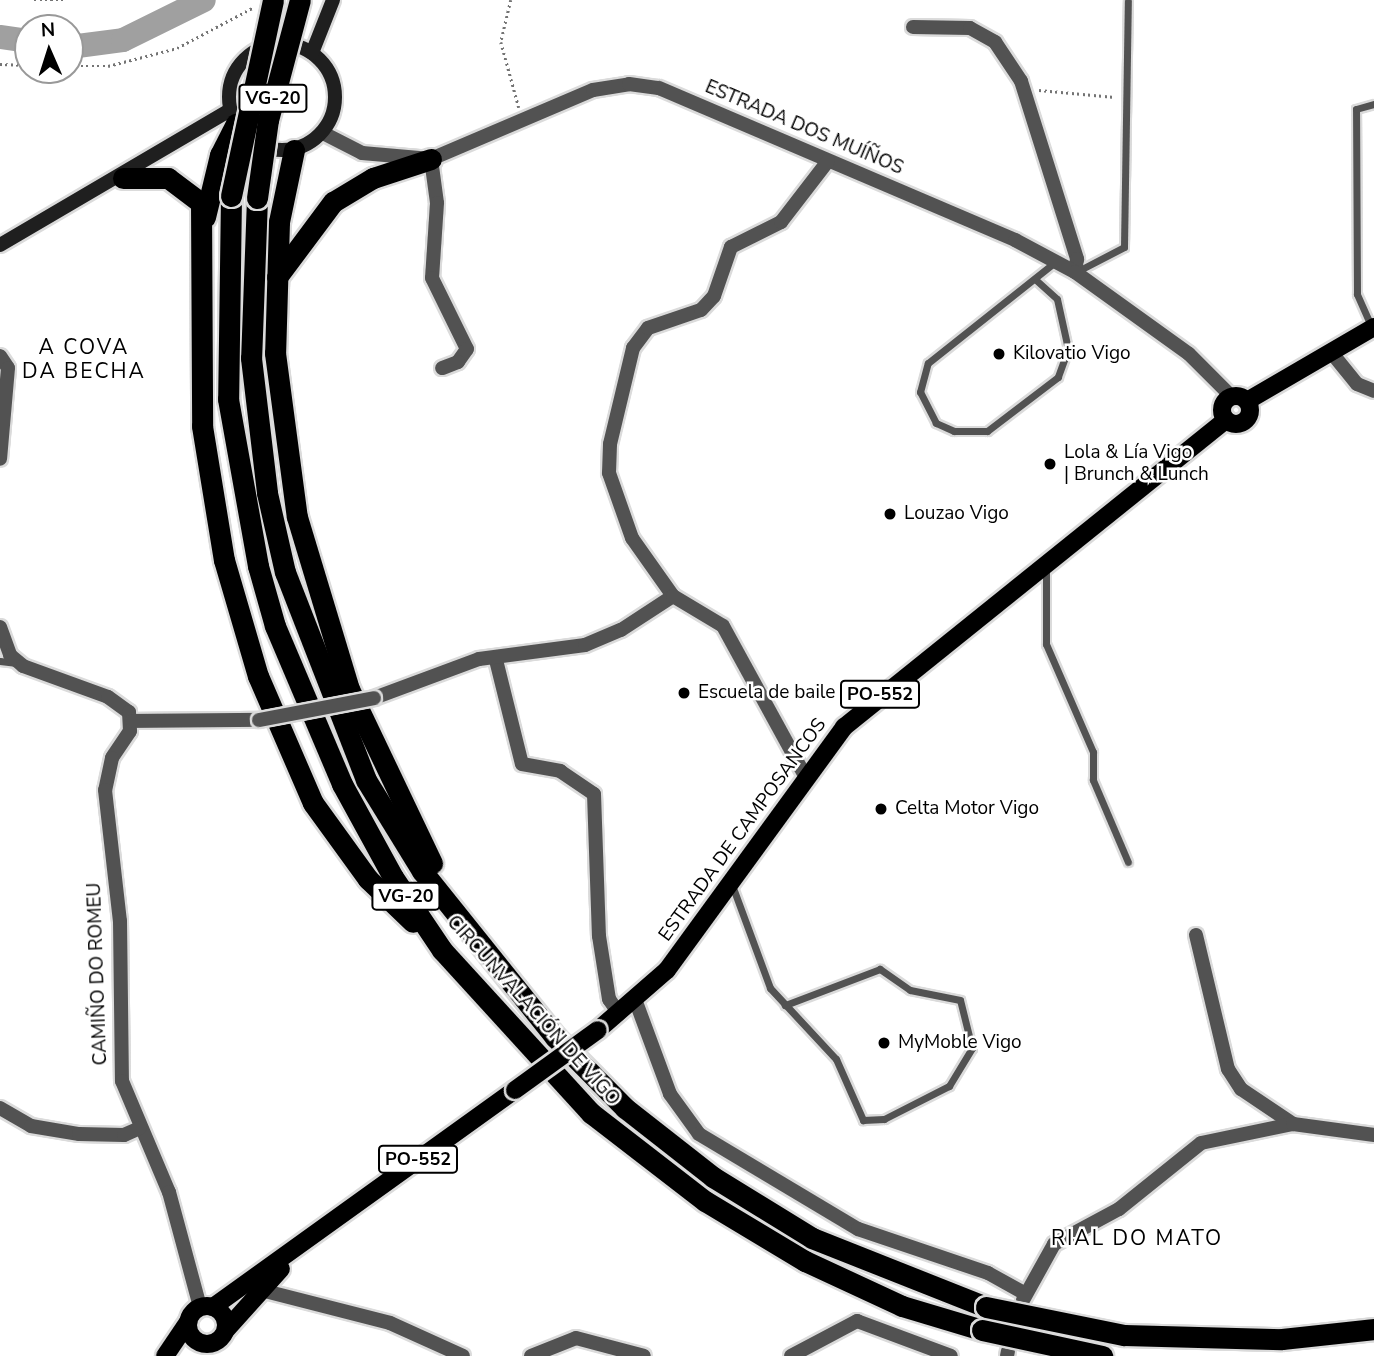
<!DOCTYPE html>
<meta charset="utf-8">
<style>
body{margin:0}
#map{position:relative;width:1374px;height:1356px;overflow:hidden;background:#fff;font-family:"Nunito Sans",sans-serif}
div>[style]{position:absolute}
.river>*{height:24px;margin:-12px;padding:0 12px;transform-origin:12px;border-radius:12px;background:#a0a0a0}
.path>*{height:2.5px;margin-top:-1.25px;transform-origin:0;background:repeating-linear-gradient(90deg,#747474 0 2px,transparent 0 5.5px)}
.roads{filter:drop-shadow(2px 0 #dbdbdb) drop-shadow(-2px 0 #dbdbdb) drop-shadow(0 2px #dbdbdb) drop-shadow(0 -2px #dbdbdb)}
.service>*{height:7px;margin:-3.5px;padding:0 3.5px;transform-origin:3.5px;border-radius:3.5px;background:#525252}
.minor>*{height:14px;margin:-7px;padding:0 7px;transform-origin:7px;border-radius:7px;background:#525252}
.tertiary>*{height:14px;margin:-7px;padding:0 7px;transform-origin:7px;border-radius:7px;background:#525252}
.secondary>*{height:14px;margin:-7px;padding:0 7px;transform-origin:7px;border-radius:7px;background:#1f1f1f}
.secondary>.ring{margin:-7px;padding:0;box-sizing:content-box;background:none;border:14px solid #1f1f1f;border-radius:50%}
.primary>*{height:18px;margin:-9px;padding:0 9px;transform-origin:9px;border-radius:9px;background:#000}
.primary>.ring{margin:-9px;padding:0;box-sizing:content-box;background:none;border:18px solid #000;border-radius:50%}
.motorway>*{height:21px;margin:-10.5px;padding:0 10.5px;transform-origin:10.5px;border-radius:10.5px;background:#000}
.bridges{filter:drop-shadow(2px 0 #dbdbdb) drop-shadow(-2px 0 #dbdbdb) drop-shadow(0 2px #dbdbdb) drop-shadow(0 -2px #dbdbdb)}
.minor-bridge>*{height:14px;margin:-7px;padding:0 7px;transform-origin:7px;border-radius:7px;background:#525252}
.primary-bridge>*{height:18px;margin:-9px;padding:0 9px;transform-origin:9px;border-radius:9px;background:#000}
.motorway-bridge>*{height:21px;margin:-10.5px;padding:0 10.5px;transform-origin:10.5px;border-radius:10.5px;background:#000}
.dots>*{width:19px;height:19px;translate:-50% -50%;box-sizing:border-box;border:4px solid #fff;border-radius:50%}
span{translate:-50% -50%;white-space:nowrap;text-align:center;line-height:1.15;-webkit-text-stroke:5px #fff;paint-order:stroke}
.shield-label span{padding:2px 5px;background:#fff;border:2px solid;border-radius:5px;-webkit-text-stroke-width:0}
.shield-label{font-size:18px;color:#000;font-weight:700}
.street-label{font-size:19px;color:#000}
.poi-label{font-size:19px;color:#000}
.left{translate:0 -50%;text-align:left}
.neighbourhood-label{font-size:21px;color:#000;letter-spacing:2px}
.north{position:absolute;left:14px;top:14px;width:70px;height:70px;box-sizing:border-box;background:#fff;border:2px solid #999;border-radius:50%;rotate:357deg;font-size:19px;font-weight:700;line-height:28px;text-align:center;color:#000}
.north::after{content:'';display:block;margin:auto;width:24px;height:32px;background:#000;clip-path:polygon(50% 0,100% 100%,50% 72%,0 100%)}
</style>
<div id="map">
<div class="river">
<div style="left:0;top:37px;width:28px;rotate:8deg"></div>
<div style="left:70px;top:47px;width:53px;rotate:-7.5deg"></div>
<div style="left:123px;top:40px;width:90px;rotate:-26.3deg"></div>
</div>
<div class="path">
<div style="left:34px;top:0;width:33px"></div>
<div style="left:511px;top:0;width:43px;rotate:103.4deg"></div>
<div style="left:501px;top:42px;width:68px;rotate:74.7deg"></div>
<div style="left:0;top:64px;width:28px;rotate:2deg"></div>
<div style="left:70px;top:66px;width:38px"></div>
<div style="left:108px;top:66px;width:71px;rotate:-14.6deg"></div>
<div style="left:177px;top:48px;width:87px;rotate:-28deg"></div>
<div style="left:1039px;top:90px;width:76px;rotate:5.3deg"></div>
</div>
<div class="roads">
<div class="service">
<div style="left:1076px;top:272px;width:54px;rotate:-27.5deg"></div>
<div style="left:1124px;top:247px;width:246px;rotate:-89.1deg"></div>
<div style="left:1036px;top:280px;width:28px;rotate:42deg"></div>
<div style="left:1057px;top:299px;width:51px;rotate:77.6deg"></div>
<div style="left:1068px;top:349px;width:30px;rotate:110deg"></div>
<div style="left:1058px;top:377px;width:89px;rotate:142.7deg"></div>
<div style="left:987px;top:431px;width:33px;rotate:180deg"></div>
<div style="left:954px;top:431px;width:20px;rotate:-156deg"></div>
<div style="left:936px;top:423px;width:35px;rotate:-117deg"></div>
<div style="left:920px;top:392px;width:30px;rotate:-75deg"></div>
<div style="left:928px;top:363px;width:162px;rotate:-38.5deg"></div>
<div style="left:1372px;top:328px;width:37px;rotate:-114deg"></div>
<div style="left:1357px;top:294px;width:185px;rotate:-90.3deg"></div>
<div style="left:1356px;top:109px;width:19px;rotate:-16deg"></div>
<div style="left:1046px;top:568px;width:76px;rotate:90deg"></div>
<div style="left:1046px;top:644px;width:118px;rotate:66.5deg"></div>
<div style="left:1093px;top:752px;width:28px;rotate:90deg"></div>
<div style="left:1093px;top:780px;width:89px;rotate:66.9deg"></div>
<div style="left:0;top:661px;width:17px;rotate:7deg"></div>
<div style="left:732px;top:885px;width:110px;rotate:69.7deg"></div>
<div style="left:770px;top:988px;width:97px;rotate:47.1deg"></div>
<div style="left:836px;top:1059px;width:67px;rotate:66.1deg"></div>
<div style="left:863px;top:1120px;width:21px;rotate:-3deg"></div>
<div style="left:884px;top:1119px;width:73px;rotate:-26.9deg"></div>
<div style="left:949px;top:1086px;width:44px;rotate:-58.8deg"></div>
<div style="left:972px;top:1048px;width:49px;rotate:-104deg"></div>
<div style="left:960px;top:1000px;width:51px;rotate:-168.7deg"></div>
<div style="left:910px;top:990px;width:37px;rotate:-145deg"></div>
<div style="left:880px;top:969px;width:102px;rotate:159.2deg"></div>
</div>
<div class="minor">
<div style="left:913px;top:27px;width:57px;rotate:1deg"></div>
<div style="left:970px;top:28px;width:29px;rotate:29deg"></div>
<div style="left:995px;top:42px;width:47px;rotate:56.3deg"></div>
<div style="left:1021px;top:81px;width:187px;rotate:72.5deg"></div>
<div style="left:1077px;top:259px;width:13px;rotate:99deg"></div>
<div style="left:323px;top:133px;width:44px;rotate:27.1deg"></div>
<div style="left:362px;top:153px;width:69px;rotate:5deg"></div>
<div style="left:431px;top:159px;width:176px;rotate:-23.1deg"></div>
<div style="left:593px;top:90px;width:36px;rotate:-9deg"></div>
<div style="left:629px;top:84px;width:30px;rotate:8deg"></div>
<div style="left:659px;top:88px;width:387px;rotate:23.1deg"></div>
<div style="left:1015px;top:240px;width:68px;rotate:28.1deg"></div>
<div style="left:1075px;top:272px;width:140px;rotate:35.7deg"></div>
<div style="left:1189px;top:354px;width:61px;rotate:45deg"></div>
<div style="left:431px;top:159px;width:44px;rotate:82.2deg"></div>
<div style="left:437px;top:203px;width:75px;rotate:93.8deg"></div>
<div style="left:432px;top:278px;width:79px;rotate:63.8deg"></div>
<div style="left:467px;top:349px;width:16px;rotate:125deg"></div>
<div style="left:458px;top:362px;width:17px;rotate:159deg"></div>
<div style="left:0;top:356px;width:14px;rotate:56deg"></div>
<div style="left:8px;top:368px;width:91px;rotate:95deg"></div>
<div style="left:673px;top:596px;width:71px;rotate:-125.3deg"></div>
<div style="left:632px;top:538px;width:69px;rotate:-109.5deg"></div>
<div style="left:609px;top:473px;width:29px;rotate:-88deg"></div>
<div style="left:610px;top:444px;width:99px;rotate:-76.5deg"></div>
<div style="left:633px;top:348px;width:25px;rotate:-53deg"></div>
<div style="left:648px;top:328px;width:56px;rotate:-18.8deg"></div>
<div style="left:701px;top:310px;width:19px;rotate:-47deg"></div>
<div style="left:714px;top:296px;width:52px;rotate:-70.9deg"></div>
<div style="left:731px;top:247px;width:56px;rotate:-26.6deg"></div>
<div style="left:781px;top:222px;width:77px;rotate:-52.4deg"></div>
<div style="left:0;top:627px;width:30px;rotate:70deg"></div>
<div style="left:10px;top:655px;width:17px;rotate:40deg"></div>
<div style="left:23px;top:666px;width:90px;rotate:20deg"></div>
<div style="left:108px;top:697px;width:26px;rotate:36deg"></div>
<div style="left:129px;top:712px;width:19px;rotate:87deg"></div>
<div style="left:130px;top:731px;width:32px;rotate:124deg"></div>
<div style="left:112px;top:758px;width:33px;rotate:102deg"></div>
<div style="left:105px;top:790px;width:132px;rotate:83.5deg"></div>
<div style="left:120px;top:921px;width:160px;rotate:89.3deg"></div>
<div style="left:122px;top:1081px;width:121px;rotate:67.1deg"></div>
<div style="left:169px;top:1192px;width:119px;rotate:74.9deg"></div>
<div style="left:496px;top:660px;width:107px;rotate:76deg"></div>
<div style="left:522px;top:764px;width:39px;rotate:10deg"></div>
<div style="left:560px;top:771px;width:41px;rotate:34.1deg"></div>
<div style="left:594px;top:794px;width:142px;rotate:88deg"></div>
<div style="left:599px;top:936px;width:64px;rotate:81deg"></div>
<div style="left:609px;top:999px;width:18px;rotate:56deg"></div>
<div style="left:374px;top:698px;width:112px;rotate:-20.4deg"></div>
<div style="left:479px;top:659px;width:107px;rotate:-7.5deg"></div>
<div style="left:585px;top:645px;width:39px;rotate:-23deg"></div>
<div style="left:621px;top:630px;width:62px;rotate:-33.2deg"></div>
<div style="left:673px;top:596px;width:58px;rotate:31deg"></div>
<div style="left:723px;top:626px;width:171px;rotate:61.3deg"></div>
<div style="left:132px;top:721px;width:127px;rotate:-0.5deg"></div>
<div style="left:1196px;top:935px;width:138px;rotate:76.6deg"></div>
<div style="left:1228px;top:1069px;width:24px;rotate:57deg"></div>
<div style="left:1241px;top:1089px;width:63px;rotate:33.9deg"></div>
<div style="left:636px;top:1002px;width:98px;rotate:69.7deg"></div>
<div style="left:670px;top:1094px;width:49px;rotate:54.1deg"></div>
<div style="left:699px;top:1134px;width:185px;rotate:30.9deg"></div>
<div style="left:858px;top:1229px;width:137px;rotate:18.7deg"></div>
<div style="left:988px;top:1273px;width:41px;rotate:29.1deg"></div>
<div style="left:0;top:1108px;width:36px;rotate:30deg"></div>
<div style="left:31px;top:1126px;width:49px;rotate:9.5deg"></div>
<div style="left:79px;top:1134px;width:45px;rotate:1.3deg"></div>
<div style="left:124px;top:1135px;width:17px;rotate:-24deg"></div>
<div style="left:261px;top:1290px;width:133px;rotate:14.3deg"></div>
<div style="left:390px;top:1323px;width:80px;rotate:24.3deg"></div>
<div style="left:1023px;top:1300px;width:64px;rotate:-61deg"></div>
<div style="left:1054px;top:1244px;width:74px;rotate:-28.3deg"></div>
<div style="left:1119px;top:1209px;width:105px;rotate:-38.8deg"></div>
<div style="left:1201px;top:1143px;width:94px;rotate:-11.7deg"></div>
<div style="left:1293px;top:1124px;width:82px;rotate:7.7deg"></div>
<div style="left:531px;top:1356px;width:48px;rotate:-21.8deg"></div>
<div style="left:576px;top:1338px;width:70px;rotate:14.8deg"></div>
<div style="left:791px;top:1356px;width:75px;rotate:-27.9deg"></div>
<div style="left:857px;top:1321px;width:100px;rotate:20.4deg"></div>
<div style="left:1007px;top:1356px;width:5px;rotate:-79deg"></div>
</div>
<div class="tertiary">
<div style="left:1331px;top:352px;width:41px;rotate:50.9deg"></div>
<div style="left:1357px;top:384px;width:18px;rotate:22deg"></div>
</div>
<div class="secondary">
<div class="ring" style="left:229px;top:44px;width:92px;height:92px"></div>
<div style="left:312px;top:53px;width:57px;rotate:-68.4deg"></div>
<div style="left:0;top:245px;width:267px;rotate:-30.4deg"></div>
</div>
<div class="primary">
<div class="ring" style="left:1222px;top:396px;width:10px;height:10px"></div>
<div style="left:1247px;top:401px;width:147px;rotate:-30.2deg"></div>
<div style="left:598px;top:1030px;width:91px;rotate:-41deg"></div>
<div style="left:667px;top:970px;width:301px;rotate:-53.9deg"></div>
<div style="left:844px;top:727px;width:490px;rotate:-38.8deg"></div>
<div class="ring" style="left:188px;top:1306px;width:20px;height:20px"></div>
<div style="left:213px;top:1307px;width:372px;rotate:-35.7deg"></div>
<div style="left:226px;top:1330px;width:82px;rotate:-48deg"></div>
<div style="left:165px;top:1356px;width:41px;rotate:-55.9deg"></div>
</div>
<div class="motorway">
<div style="left:294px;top:150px;width:74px;rotate:101.8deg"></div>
<div style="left:279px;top:222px;width:131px;rotate:91.7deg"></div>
<div style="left:275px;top:353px;width:165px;rotate:82.4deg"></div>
<div style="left:297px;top:517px;width:180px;rotate:73.2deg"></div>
<div style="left:349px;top:689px;width:193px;rotate:64.5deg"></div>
<div style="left:123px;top:178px;width:45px"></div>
<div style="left:168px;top:178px;width:41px;rotate:37.1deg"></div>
<div style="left:201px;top:203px;width:223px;rotate:89.7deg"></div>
<div style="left:202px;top:426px;width:136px;rotate:80.7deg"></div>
<div style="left:224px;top:560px;width:121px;rotate:73.7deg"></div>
<div style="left:258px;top:676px;width:138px;rotate:66.6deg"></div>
<div style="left:313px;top:803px;width:94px;rotate:54.1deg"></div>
<div style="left:368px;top:879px;width:62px;rotate:43.7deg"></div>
<div style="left:231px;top:196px;width:203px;rotate:90.8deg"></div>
<div style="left:228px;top:399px;width:170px;rotate:79.8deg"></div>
<div style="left:258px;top:566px;width:62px;rotate:74.2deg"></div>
<div style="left:275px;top:626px;width:172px;rotate:67deg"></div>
<div style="left:342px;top:784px;width:106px;rotate:61.3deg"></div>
<div style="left:393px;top:877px;width:88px;rotate:56.1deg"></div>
<div style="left:442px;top:950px;width:221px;rotate:47.6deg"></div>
<div style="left:591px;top:1113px;width:144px;rotate:37.7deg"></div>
<div style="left:705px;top:1201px;width:117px;rotate:31deg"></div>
<div style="left:805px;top:1261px;width:107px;rotate:24.9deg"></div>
<div style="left:902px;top:1306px;width:84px;rotate:16.7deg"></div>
<div style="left:257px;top:198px;width:160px;rotate:92.1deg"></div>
<div style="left:251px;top:358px;width:136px;rotate:83.2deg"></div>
<div style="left:267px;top:493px;width:81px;rotate:77.2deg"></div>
<div style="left:285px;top:572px;width:223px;rotate:68.7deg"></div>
<div style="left:366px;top:780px;width:107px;rotate:58.4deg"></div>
<div style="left:422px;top:871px;width:213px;rotate:51.3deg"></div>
<div style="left:555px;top:1037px;width:100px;rotate:45.4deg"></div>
<div style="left:625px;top:1108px;width:112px;rotate:38.1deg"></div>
<div style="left:713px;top:1177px;width:116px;rotate:31.6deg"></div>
<div style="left:812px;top:1238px;width:187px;rotate:21.6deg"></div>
<div style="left:205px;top:217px;width:64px;rotate:-76.4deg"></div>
<div style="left:220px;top:155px;width:35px;rotate:-63deg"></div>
<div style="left:277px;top:277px;width:94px;rotate:-53.3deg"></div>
<div style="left:333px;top:202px;width:47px;rotate:-31deg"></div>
<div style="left:373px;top:178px;width:61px;rotate:-18.1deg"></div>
</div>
</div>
<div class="bridges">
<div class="minor-bridge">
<div style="left:259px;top:720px;width:117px;rotate:-10.8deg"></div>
</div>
<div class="primary-bridge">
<div style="left:515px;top:1090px;width:102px;rotate:-35.9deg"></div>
</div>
<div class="motorway-bridge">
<div style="left:231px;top:196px;width:200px;rotate:-77.9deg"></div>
<div style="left:257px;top:198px;width:79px;rotate:-82deg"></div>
<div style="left:268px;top:120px;width:124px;rotate:-75.1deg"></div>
<div style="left:986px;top:1307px;width:141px;rotate:11.5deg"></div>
<div style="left:1124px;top:1335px;width:158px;rotate:1.5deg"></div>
<div style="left:1282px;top:1339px;width:93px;rotate:-6.2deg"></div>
<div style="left:982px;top:1330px;width:123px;rotate:12.2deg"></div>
</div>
</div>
<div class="dots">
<div style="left:999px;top:354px;background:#000"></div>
<div style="left:1050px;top:464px;background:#000"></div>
<div style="left:890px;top:514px;background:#000"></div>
<div style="left:684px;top:693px;background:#000"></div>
<div style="left:881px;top:809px;background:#000"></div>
<div style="left:884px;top:1043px;background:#000"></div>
</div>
<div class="shield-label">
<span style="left:273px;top:98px">VG-20</span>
<span style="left:880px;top:694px">PO-552</span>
<span style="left:406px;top:896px">VG-20</span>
<span style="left:418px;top:1159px">PO-552</span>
</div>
<div class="street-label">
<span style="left:804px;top:128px;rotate:23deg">ESTRADA DOS MUÍÑOS</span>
<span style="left:743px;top:830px;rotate:-54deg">ESTRADA DE CAMPOSANCOS</span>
<span style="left:98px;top:974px;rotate:-92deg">CAMIÑO DO ROMEU</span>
<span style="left:533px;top:1011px;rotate:48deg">CIRCUNVALACIÓN DE VIGO</span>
</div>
<div class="poi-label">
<span class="left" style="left:1013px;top:354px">Kilovatio Vigo</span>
<span class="left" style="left:1064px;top:464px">Lola &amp; Lía Vigo<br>| Brunch &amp; Lunch</span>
<span class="left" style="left:904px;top:514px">Louzao Vigo</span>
<span class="left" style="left:698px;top:693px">Escuela de baile</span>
<span class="left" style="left:895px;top:809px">Celta Motor Vigo</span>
<span class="left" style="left:898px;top:1043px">MyMoble Vigo</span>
</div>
<div class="neighbourhood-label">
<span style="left:84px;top:359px">A COVA<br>DA BECHA</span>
<span style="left:1137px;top:1238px">RIAL DO MATO</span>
</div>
<div class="north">N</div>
</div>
